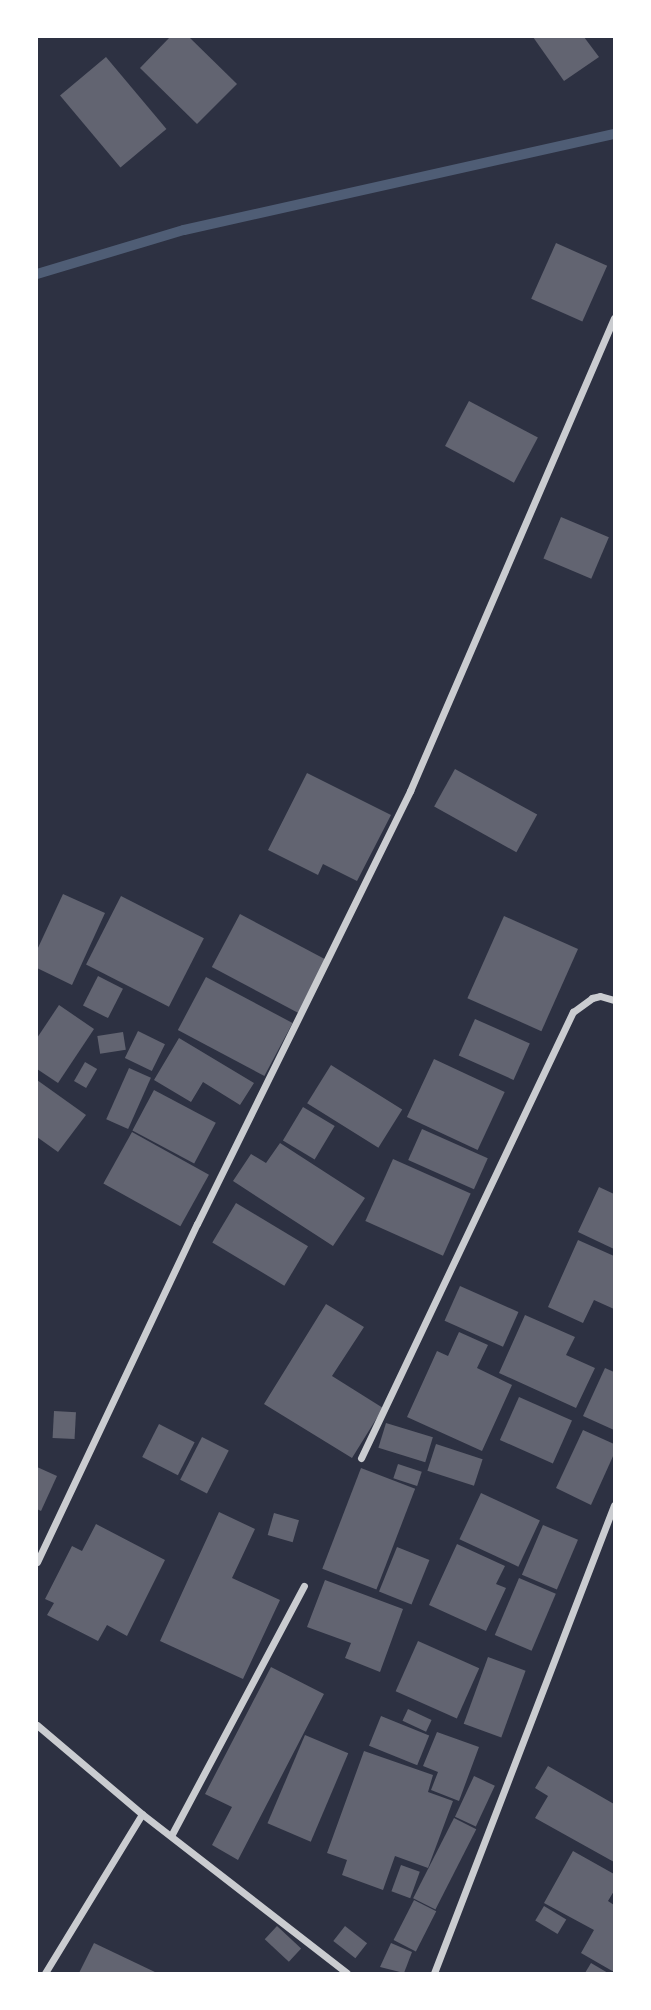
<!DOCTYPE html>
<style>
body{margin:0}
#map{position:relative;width:651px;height:2010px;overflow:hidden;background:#2d3142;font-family:"Archivo Narrow",sans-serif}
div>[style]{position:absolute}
.stream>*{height:10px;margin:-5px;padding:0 5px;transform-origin:5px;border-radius:5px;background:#4f5d75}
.building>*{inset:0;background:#626471;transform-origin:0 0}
.minor>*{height:7px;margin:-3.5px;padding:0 3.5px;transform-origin:3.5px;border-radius:3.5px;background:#caccd0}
span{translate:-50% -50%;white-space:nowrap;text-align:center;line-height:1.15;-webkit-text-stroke:6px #fff;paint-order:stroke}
.frame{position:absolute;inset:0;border:38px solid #fff;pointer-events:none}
</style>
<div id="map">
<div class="stream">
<div style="left:37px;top:274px;width:153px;rotate:-16.7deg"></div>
<div style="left:184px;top:230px;width:441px;rotate:-12.6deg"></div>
</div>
<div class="building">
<div style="clip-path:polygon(170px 37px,189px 37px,237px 84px,197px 124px,140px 68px)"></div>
<div style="clip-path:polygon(533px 37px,584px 37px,599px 57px,564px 81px)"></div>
<div style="left:106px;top:57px;width:94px;height:60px;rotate:50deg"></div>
<div style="left:556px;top:243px;width:56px;height:61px;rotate:24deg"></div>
<div style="left:469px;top:401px;width:78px;height:51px;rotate:28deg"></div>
<div style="left:561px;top:517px;width:52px;height:45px;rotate:23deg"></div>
<div style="left:455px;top:769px;width:94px;height:43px;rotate:29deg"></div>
<div style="clip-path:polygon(307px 773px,391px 815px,357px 881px,323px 864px,318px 875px,268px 850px)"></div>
<div style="clip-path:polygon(63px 894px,105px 913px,72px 985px,37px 968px,37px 950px)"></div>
<div style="left:121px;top:896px;width:93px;height:77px;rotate:27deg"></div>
<div style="left:240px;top:914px;width:98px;height:60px;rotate:28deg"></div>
<div style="left:504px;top:916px;width:81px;height:90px;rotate:24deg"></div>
<div style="left:98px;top:976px;width:28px;height:33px;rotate:27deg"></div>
<div style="left:206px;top:977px;width:98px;height:60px;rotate:28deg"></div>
<div style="clip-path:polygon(59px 1005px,94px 1029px,58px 1083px,37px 1069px,37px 1038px)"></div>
<div style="left:475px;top:1019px;width:60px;height:40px;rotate:24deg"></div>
<div style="left:138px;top:1031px;width:30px;height:30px;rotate:26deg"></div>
<div style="left:123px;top:1032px;width:18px;height:26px;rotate:81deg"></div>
<div style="clip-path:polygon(179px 1038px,254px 1083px,240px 1105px,203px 1082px,191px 1102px,154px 1080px)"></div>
<div style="left:434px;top:1059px;width:78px;height:64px;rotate:25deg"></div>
<div style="left:85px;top:1062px;width:14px;height:22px;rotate:30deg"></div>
<div style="left:331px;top:1065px;width:84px;height:45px;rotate:32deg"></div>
<div style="left:129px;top:1068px;width:24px;height:56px;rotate:24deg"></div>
<div style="clip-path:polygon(37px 1080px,86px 1115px,58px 1152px,37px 1137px)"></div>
<div style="left:154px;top:1090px;width:70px;height:46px;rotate:28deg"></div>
<div style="left:303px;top:1107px;width:37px;height:39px;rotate:31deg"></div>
<div style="left:422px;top:1129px;width:72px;height:34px;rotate:24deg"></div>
<div style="left:132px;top:1132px;width:88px;height:59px;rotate:29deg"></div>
<div style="clip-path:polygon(280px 1143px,365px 1198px,333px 1246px,233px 1181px,251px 1154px,266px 1163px)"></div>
<div style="left:393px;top:1159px;width:85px;height:68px;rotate:24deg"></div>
<div style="clip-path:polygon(599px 1187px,614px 1194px,614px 1249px,578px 1232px)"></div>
<div style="left:236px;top:1203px;width:84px;height:46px;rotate:31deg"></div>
<div style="clip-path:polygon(578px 1240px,614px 1256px,614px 1309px,594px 1300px,583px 1323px,548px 1307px)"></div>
<div style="left:460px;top:1286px;width:64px;height:38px;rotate:24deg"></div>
<div style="clip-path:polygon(326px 1304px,364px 1327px,332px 1376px,383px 1408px,352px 1458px,264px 1404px)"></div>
<div style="clip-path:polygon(525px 1315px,575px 1337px,566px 1355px,595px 1368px,576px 1408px,499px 1373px)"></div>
<div style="clip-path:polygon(459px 1332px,488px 1345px,477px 1368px,512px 1385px,482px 1451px,407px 1417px,437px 1351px,448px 1356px)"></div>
<div style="clip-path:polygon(605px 1368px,614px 1372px,614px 1430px,583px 1416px)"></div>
<div style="left:519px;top:1397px;width:58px;height:47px;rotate:24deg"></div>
<div style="left:54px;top:1411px;width:22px;height:27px;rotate:3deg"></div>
<div style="left:386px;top:1423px;width:49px;height:26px;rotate:17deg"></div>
<div style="left:159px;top:1424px;width:40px;height:37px;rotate:27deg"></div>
<div style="clip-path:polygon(583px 1430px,614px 1444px,614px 1454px,591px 1505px,556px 1488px)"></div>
<div style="left:202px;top:1437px;width:30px;height:48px;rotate:27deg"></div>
<div style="left:436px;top:1444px;width:49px;height:28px;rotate:18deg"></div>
<div style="left:398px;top:1464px;width:25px;height:15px;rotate:18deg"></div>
<div style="clip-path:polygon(37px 1467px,57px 1476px,41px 1511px,37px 1509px)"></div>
<div style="left:361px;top:1468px;width:58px;height:108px;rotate:21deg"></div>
<div style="left:481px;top:1493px;width:65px;height:51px;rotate:25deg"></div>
<div style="clip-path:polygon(219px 1512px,255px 1529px,232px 1578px,280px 1600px,243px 1679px,160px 1641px)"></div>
<div style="left:274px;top:1513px;width:26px;height:23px;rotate:16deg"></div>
<div style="clip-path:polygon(96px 1524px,165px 1560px,127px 1636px,107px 1625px,98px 1641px,47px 1615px,54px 1603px,45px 1599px,72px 1546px,82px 1551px)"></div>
<div style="left:543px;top:1525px;width:38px;height:54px;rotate:23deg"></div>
<div style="clip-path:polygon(457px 1544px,505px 1566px,496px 1584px,506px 1588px,486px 1631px,429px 1605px)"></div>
<div style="left:397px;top:1547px;width:35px;height:48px;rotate:22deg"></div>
<div style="left:519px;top:1578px;width:40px;height:62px;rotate:23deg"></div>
<div style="clip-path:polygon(325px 1580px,403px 1609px,380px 1672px,345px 1658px,351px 1643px,307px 1627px)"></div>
<div style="left:418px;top:1641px;width:67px;height:55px;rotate:24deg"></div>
<div style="left:488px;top:1657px;width:40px;height:71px;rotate:20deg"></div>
<div style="clip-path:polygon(271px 1667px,324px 1694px,238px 1860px,212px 1845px,232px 1807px,205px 1794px)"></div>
<div style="left:408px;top:1709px;width:26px;height:13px;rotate:25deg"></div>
<div style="left:381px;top:1716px;width:52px;height:32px;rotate:22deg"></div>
<div style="clip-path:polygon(437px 1732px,479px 1747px,459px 1801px,431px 1790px,438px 1772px,423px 1766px)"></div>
<div style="left:305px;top:1735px;width:47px;height:96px;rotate:23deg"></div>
<div style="clip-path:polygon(364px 1751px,433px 1775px,428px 1792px,453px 1801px,428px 1868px,395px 1856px,383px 1890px,342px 1875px,347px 1860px,327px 1853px)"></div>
<div style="clip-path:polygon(548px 1766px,614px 1804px,614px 1862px,535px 1818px,548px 1796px,535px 1788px)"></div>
<div style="left:474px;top:1776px;width:23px;height:45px;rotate:25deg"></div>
<div style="left:454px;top:1818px;width:25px;height:90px;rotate:27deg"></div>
<div style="clip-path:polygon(573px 1851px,614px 1874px,614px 1891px,608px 1901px,614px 1905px,614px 1972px,581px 1953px,594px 1930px,544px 1903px)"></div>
<div style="left:401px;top:1865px;width:20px;height:28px;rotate:20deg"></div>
<div style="left:414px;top:1900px;width:25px;height:45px;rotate:27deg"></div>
<div style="left:544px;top:1906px;width:26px;height:17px;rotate:31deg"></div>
<div style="left:277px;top:1926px;width:33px;height:18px;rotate:43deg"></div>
<div style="left:345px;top:1926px;width:28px;height:19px;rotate:38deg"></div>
<div style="clip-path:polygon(94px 1943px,157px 1973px,79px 1973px)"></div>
<div style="clip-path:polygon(391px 1943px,412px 1952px,404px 1973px,380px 1967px)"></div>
<div style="clip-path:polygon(591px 1963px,608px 1973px,585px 1973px)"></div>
</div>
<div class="minor">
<div style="left:361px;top:1458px;width:494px;rotate:-64.6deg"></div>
<div style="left:573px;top:1012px;width:24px;rotate:-36deg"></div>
<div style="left:592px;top:998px;width:8px;rotate:-14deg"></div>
<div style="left:600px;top:996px;width:15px;rotate:16deg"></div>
<div style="left:37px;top:1562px;width:374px;rotate:-64.7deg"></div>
<div style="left:197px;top:1224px;width:483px;rotate:-63.8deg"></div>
<div style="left:410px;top:791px;width:515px;rotate:-66.67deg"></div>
<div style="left:37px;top:1725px;width:138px;rotate:40.3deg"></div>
<div style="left:142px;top:1814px;width:259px;rotate:37.8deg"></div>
<div style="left:172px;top:1834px;width:281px;rotate:-62deg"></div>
<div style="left:45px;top:1973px;width:186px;rotate:-58.6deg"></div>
<div style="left:434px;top:1973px;width:501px;rotate:-68.96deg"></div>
</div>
<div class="frame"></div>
</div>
